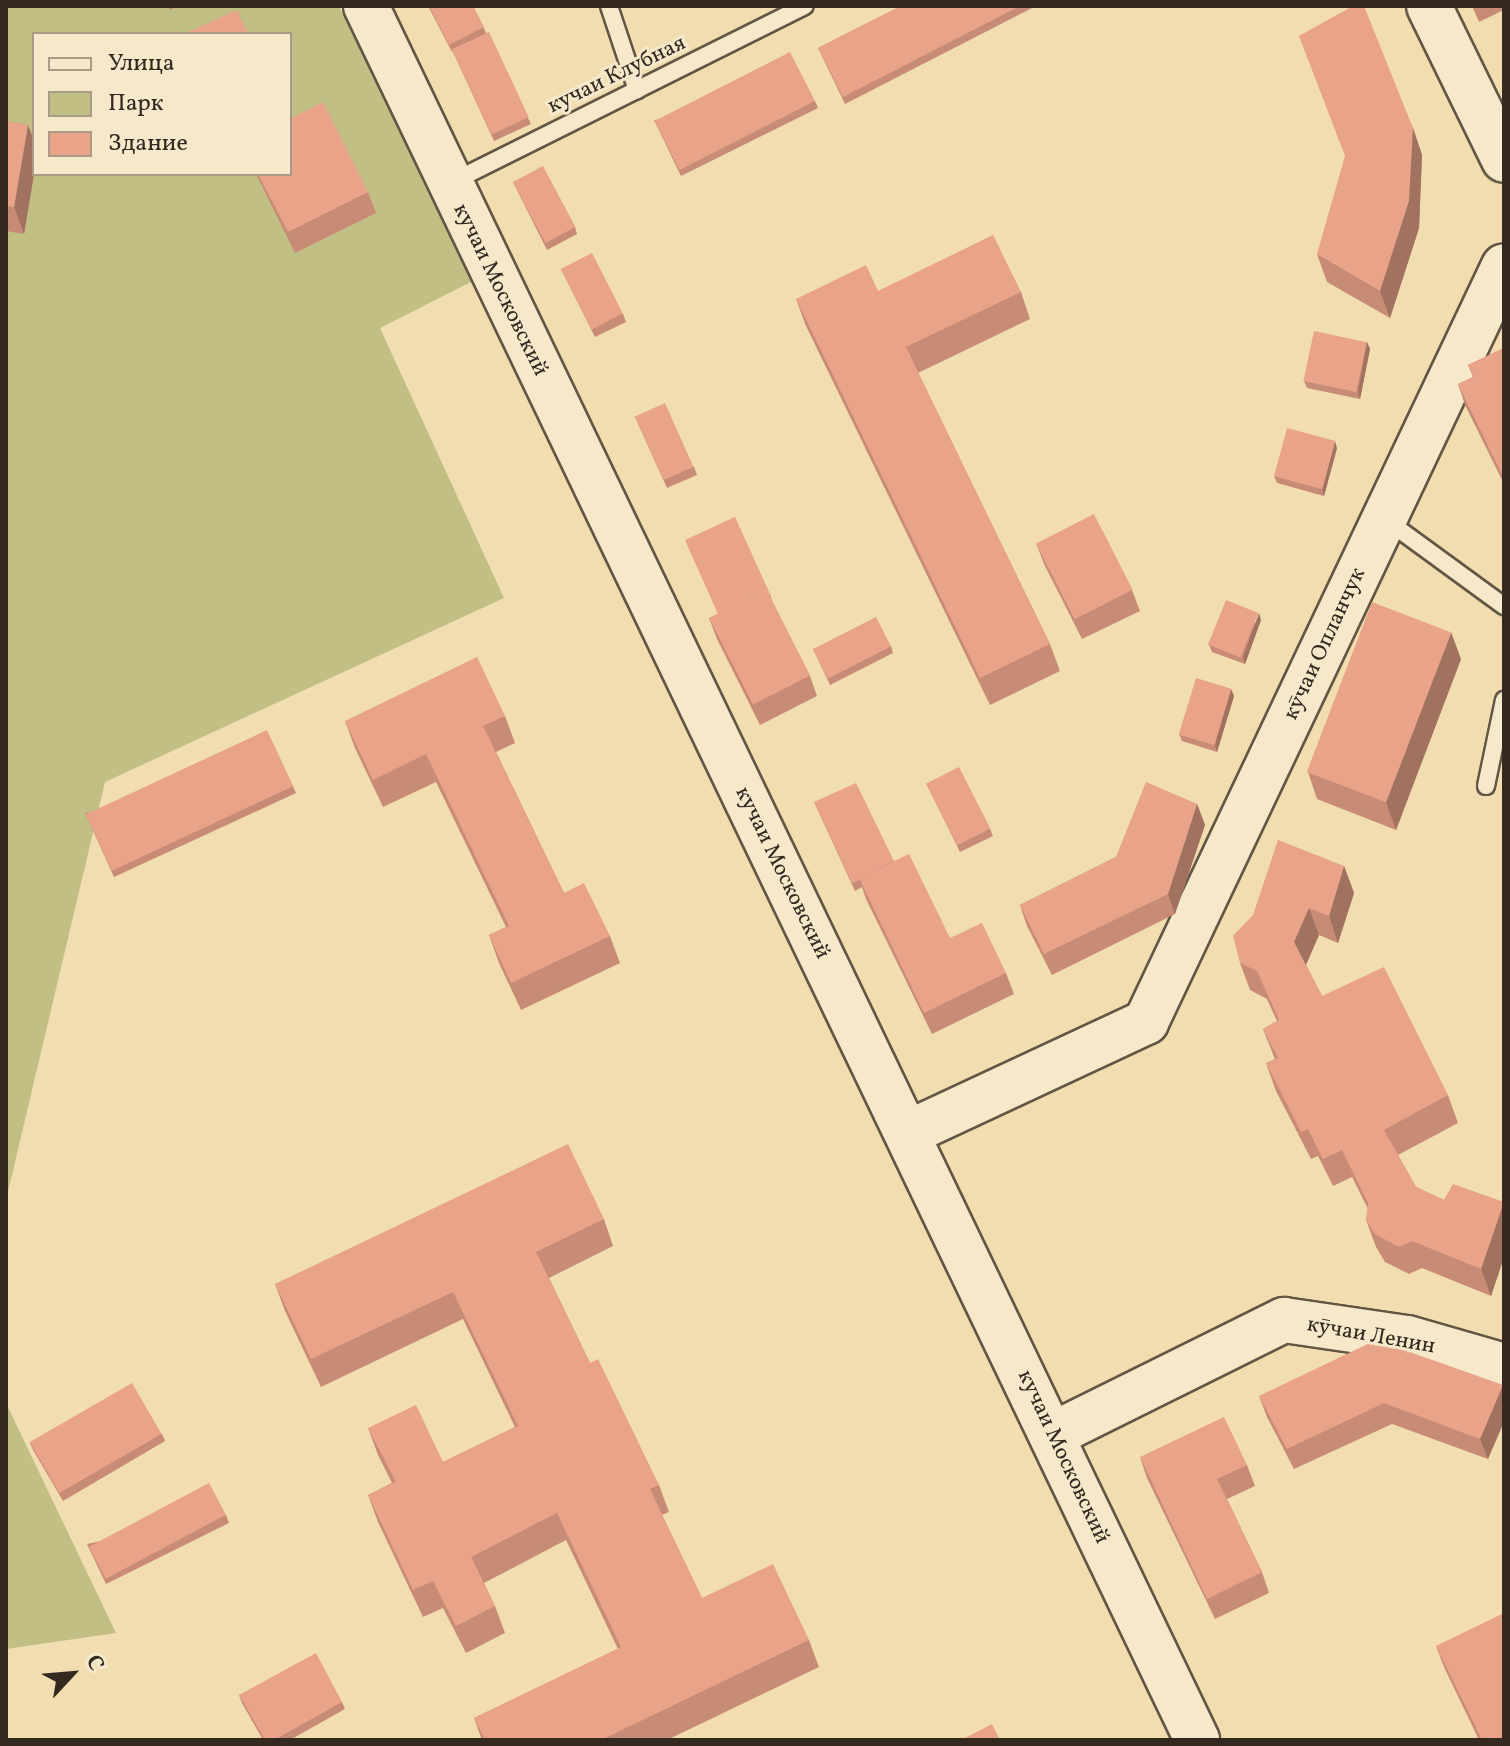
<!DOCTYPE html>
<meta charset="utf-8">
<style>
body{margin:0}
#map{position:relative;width:1510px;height:1746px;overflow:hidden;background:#f1ddaf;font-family:Vollkorn,serif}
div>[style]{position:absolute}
.green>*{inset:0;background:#c2bf85}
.roads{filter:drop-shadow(2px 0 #625644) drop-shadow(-2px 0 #625644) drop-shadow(0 2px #625644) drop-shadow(0 -2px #625644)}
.lane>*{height:16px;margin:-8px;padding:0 8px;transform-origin:8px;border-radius:8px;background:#f6e9cb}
.secondary>*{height:44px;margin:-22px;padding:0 22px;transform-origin:22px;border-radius:22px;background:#f6e9cb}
.wall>*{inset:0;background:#c88c76}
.shaded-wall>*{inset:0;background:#a27260}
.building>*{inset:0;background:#e8a389;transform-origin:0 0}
span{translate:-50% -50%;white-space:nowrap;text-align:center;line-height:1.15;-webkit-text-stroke:6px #f6e9cb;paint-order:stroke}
.street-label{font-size:22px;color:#332920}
.frame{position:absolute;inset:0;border:8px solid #332920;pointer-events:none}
.legend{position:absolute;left:32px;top:32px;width:260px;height:144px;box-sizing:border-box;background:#f6e9cb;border:2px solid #a89c87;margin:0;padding:10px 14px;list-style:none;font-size:24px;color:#332920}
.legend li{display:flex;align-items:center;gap:16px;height:40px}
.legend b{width:40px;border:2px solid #a89c87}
.north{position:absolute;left:32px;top:1634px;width:80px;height:80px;-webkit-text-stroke:6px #f6e9cb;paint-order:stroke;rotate:64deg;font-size:22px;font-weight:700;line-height:32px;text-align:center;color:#332920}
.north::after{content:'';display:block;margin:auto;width:28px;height:36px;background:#332920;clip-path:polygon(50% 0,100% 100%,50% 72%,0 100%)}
</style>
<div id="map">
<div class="green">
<div style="clip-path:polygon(evenodd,6px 6px,339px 6px,471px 282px,380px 328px,504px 598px,105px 782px,6px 1200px,6px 6px,34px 34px,290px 34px,290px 174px,34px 174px,34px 34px)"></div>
<div style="clip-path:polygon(6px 1403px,116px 1633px,6px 1649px)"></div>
</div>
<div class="roads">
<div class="lane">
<div style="left:609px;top:6px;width:89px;rotate:71.6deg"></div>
<div style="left:452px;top:182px;width:394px;rotate:-26.5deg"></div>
<div style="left:1386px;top:520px;width:146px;rotate:36.1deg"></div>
<div style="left:1486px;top:786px;width:88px;rotate:-78.2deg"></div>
</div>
<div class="secondary">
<div style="left:366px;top:6px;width:1923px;rotate:64.39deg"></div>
<div style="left:1429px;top:6px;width:171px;rotate:64deg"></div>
<div style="left:908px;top:1133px;width:263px;rotate:-25deg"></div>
<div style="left:1146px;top:1022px;width:836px;rotate:-64.66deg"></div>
<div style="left:1052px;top:1435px;width:259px;rotate:-26.4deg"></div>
<div style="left:1284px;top:1320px;width:124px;rotate:8.3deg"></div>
<div style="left:1407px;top:1338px;width:101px;rotate:16.1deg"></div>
</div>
</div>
<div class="wall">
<div style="clip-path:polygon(168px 6px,179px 6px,170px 10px)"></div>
<div style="clip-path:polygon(428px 6px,473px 6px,531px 124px,494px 141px,453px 52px,452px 52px)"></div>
<div style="clip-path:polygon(901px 6px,1036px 6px,845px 104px,818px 48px)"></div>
<div style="clip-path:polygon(1472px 6px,1504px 6px,1504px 10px,1479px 22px)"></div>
<div style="clip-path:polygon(815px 101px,818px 108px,681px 176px,654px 120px)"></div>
<div style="clip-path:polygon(6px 121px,28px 125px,34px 141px,34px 174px,24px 234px,6px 231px)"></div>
<div style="clip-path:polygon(1413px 128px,1422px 155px,1419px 228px,1390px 318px,1327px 282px,1317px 254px)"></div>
<div style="clip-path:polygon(256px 174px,290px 174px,368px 192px,376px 213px,295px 253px)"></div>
<div style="clip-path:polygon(513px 182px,575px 227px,577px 234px,547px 250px)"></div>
<div style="clip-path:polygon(561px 269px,623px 314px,626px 322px,595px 337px)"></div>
<div style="clip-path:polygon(878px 291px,1021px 292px,1030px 319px,918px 373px,1050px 644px,1060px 671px,990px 705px,806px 326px,796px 299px)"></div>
<div style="clip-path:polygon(1367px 342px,1370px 349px,1360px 399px,1307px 388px,1304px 381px)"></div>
<div style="clip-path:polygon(1504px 348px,1504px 484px,1465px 405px,1458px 384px,1473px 377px,1468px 365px)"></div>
<div style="clip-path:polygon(635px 417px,694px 467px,697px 475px,667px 488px)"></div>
<div style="clip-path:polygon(1337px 448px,1324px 496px,1277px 483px,1274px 476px)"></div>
<div style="clip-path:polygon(1036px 543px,1132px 590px,1140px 611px,1082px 639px,1044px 564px)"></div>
<div style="clip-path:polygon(770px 594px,772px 601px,810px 676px,817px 696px,760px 725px,717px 639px,709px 618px)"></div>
<div style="clip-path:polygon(1261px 620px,1245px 664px,1212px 652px,1209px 645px)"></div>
<div style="clip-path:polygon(891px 646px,893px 653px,830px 685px,813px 649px)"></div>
<div style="clip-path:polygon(1461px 659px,1396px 830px,1317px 799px,1308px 772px)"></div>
<div style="clip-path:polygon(1231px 689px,1234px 696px,1217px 752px,1182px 741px,1179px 734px)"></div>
<div style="clip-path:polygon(505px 716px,515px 743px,496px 752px,564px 893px,610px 936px,620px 963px,521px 1010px,499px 963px,489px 935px,506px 927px,436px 782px,383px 807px,355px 748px,345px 721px)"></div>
<div style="clip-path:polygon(926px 783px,990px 829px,993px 836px,960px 852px)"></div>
<div style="clip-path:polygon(293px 786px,296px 793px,114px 877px,85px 813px)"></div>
<div style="clip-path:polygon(814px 802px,894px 861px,950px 938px,1006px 973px,1014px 994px,932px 1034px,866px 899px,862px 887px,855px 891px)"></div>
<div style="clip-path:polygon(1197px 804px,1205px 825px,1175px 914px,1052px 975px,1027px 926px,1020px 905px,1116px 857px)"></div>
<div style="clip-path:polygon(1344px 866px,1354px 893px,1338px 943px,1319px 935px,1306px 965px,1322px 996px,1448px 1095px,1458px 1123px,1398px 1155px,1416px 1187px,1444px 1200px,1504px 1202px,1504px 1257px,1491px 1296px,1422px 1268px,1409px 1274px,1385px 1262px,1376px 1247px,1366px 1220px,1368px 1209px,1352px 1177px,1333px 1186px,1318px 1156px,1311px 1159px,1276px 1091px,1266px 1063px,1275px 1059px,1263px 1029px,1277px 1021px,1267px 999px,1250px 990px,1240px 963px)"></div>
<div style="clip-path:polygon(604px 1219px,613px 1246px,549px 1278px,590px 1363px,659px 1485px,669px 1512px,662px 1515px,702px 1598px,809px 1640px,819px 1667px,667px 1740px,482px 1740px,474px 1718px,618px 1649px,566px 1540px,484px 1583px,495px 1606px,505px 1633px,466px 1653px,443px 1608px,423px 1617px,378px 1522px,368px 1495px,392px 1483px,378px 1455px,368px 1428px,443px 1462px,515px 1427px,463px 1319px,321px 1387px,285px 1311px,275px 1284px)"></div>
<div style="clip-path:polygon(1503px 1385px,1488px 1459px,1392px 1424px,1294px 1469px,1267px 1417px,1259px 1396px)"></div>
<div style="clip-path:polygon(162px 1434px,165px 1441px,63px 1501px,33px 1450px,30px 1443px)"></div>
<div style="clip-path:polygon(1140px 1457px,1247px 1465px,1255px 1486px,1227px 1499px,1262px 1572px,1269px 1593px,1215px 1619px,1147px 1478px)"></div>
<div style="clip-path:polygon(226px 1515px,229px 1523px,106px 1584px,87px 1544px)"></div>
<div style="clip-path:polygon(1436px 1646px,1504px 1740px,1479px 1740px,1444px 1667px)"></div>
<div style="clip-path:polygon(239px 1695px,342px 1702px,345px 1709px,290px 1740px,263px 1740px,242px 1703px)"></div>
</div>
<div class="shaded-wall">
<div style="clip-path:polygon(28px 125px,34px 141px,34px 174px,24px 234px,14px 207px)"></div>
<div style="clip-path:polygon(1413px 128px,1422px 155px,1419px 228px,1390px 318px,1380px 291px)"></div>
<div style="clip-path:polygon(1367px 342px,1370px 349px,1360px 399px,1358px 392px)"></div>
<div style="clip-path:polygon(1335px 441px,1337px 448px,1324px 496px,1322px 489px)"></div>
<div style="clip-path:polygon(1259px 613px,1261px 620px,1245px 664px,1243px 657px)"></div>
<div style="clip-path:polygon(1451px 632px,1461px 659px,1396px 830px,1386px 802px)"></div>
<div style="clip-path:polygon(1231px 689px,1234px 696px,1217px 752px,1215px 745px)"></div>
<div style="clip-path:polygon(1197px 804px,1205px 825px,1175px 914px,1168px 894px)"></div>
<div style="clip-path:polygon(1344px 866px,1354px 893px,1338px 943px,1329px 916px)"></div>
<div style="clip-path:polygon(1309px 908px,1319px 935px,1304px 969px,1294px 942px)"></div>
<div style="clip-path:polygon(1504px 1202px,1504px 1257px,1491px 1296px,1481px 1269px)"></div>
<div style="clip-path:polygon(1503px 1385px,1504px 1422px,1488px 1459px,1480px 1439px)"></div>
</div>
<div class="building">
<div style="clip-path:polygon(429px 6px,473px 6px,484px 27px,449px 45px)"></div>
<div style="clip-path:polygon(901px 6px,1020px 6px,843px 97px,818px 48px)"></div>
<div style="clip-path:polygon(1353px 6px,1364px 6px,1413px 128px,1409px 201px,1380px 291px,1317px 254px,1345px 156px,1299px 36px)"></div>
<div style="clip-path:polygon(237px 10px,248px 34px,184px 34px)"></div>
<div style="left:489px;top:32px;width:94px;height:41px;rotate:65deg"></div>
<div style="left:790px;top:52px;width:55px;height:152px;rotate:63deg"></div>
<div style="clip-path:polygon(323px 102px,368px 192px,288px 232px,258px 174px,290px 174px,290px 119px)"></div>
<div style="clip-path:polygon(6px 121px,28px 125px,14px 207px,6px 206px)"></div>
<div style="left:543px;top:166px;width:69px;height:34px;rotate:62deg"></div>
<div style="clip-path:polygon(993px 235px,1021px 292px,906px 347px,1050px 644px,980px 678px,796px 299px,866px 265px,878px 291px)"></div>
<div style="left:592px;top:253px;width:68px;height:35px;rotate:63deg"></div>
<div style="left:1314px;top:331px;width:54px;height:51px;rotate:12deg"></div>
<div style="clip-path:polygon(1504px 348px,1504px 479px,1458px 384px,1474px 377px,1468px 365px)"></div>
<div style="left:665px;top:403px;width:70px;height:33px;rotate:66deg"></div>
<div style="left:1287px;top:428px;width:50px;height:50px;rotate:15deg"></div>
<div style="left:1094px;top:514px;width:85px;height:65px;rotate:63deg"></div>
<div style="clip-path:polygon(735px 517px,770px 594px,769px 594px,766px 589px,718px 614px,685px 540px)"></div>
<div style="left:766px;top:589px;width:97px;height:64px;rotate:63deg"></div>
<div style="left:1226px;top:600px;width:35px;height:48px;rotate:22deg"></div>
<div style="left:1372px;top:602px;width:85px;height:182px;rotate:21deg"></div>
<div style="left:876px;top:617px;width:33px;height:71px;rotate:63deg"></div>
<div style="clip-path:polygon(477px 657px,505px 716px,483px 726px,564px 893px,584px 883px,610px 936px,511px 983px,489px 935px,509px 926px,426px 754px,373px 780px,345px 721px)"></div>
<div style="left:1196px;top:678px;width:37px;height:59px;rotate:17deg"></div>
<div style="left:267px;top:730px;width:62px;height:200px;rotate:65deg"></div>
<div style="left:959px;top:767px;width:69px;height:37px;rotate:63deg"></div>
<div style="clip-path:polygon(1146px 782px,1197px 804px,1168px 894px,1044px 954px,1020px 905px,1116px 857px)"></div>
<div style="clip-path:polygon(856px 783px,894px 861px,859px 878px,860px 880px,852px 883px,814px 802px)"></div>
<div style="clip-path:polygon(1278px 840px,1344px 866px,1329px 916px,1309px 908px,1294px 942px,1322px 996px,1384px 967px,1448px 1095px,1384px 1130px,1416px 1187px,1444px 1200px,1453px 1184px,1504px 1202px,1481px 1269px,1412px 1241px,1399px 1247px,1375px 1234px,1366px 1220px,1368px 1203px,1342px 1150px,1323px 1159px,1308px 1129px,1301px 1132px,1266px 1063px,1278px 1058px,1263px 1029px,1279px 1020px,1257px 971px,1240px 963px,1233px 936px,1253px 915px)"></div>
<div style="clip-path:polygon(909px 854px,950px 938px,982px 923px,1006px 973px,924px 1013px,859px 878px)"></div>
<div style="clip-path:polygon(568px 1144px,604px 1219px,536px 1252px,590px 1363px,598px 1359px,659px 1485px,650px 1489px,702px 1598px,773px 1564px,809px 1640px,601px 1740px,485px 1740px,474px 1718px,621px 1647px,557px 1513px,471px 1557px,495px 1606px,456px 1626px,433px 1581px,413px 1590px,368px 1495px,396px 1482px,368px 1428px,416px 1405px,443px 1462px,518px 1426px,453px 1292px,311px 1359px,275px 1284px)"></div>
<div style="clip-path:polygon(1376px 1340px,1503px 1385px,1480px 1439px,1384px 1403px,1287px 1449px,1259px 1396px)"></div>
<div style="left:132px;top:1383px;width:59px;height:118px;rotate:60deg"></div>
<div style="clip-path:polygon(1224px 1417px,1247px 1465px,1217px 1479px,1262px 1572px,1207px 1599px,1140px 1457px)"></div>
<div style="left:209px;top:1483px;width:36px;height:136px;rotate:62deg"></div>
<div style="clip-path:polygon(1504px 1613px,1504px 1740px,1482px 1740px,1436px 1646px)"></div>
<div style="clip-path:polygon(316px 1653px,342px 1702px,274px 1740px,265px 1740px,239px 1695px)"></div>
<div style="clip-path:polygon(992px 1724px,1000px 1740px,961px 1740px)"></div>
</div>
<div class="street-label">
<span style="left:617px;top:75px;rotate:-26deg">кучаи Клубная</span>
<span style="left:500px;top:290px;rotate:64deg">кучаи Московский</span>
<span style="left:1325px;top:644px;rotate:-65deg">кӯчаи Опланчук</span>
<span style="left:782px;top:873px;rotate:64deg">кучаи Московский</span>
<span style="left:1371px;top:1336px;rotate:10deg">кӯчаи Ленин</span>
<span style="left:1063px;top:1457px;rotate:65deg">кучаи Московский</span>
</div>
<div class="frame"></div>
<ul class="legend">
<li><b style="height:10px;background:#f6e9cb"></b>Улица</li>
<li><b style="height:22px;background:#c2bf85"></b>Парк</li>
<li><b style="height:22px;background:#e8a389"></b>Здание</li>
</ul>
<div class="north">С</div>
</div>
